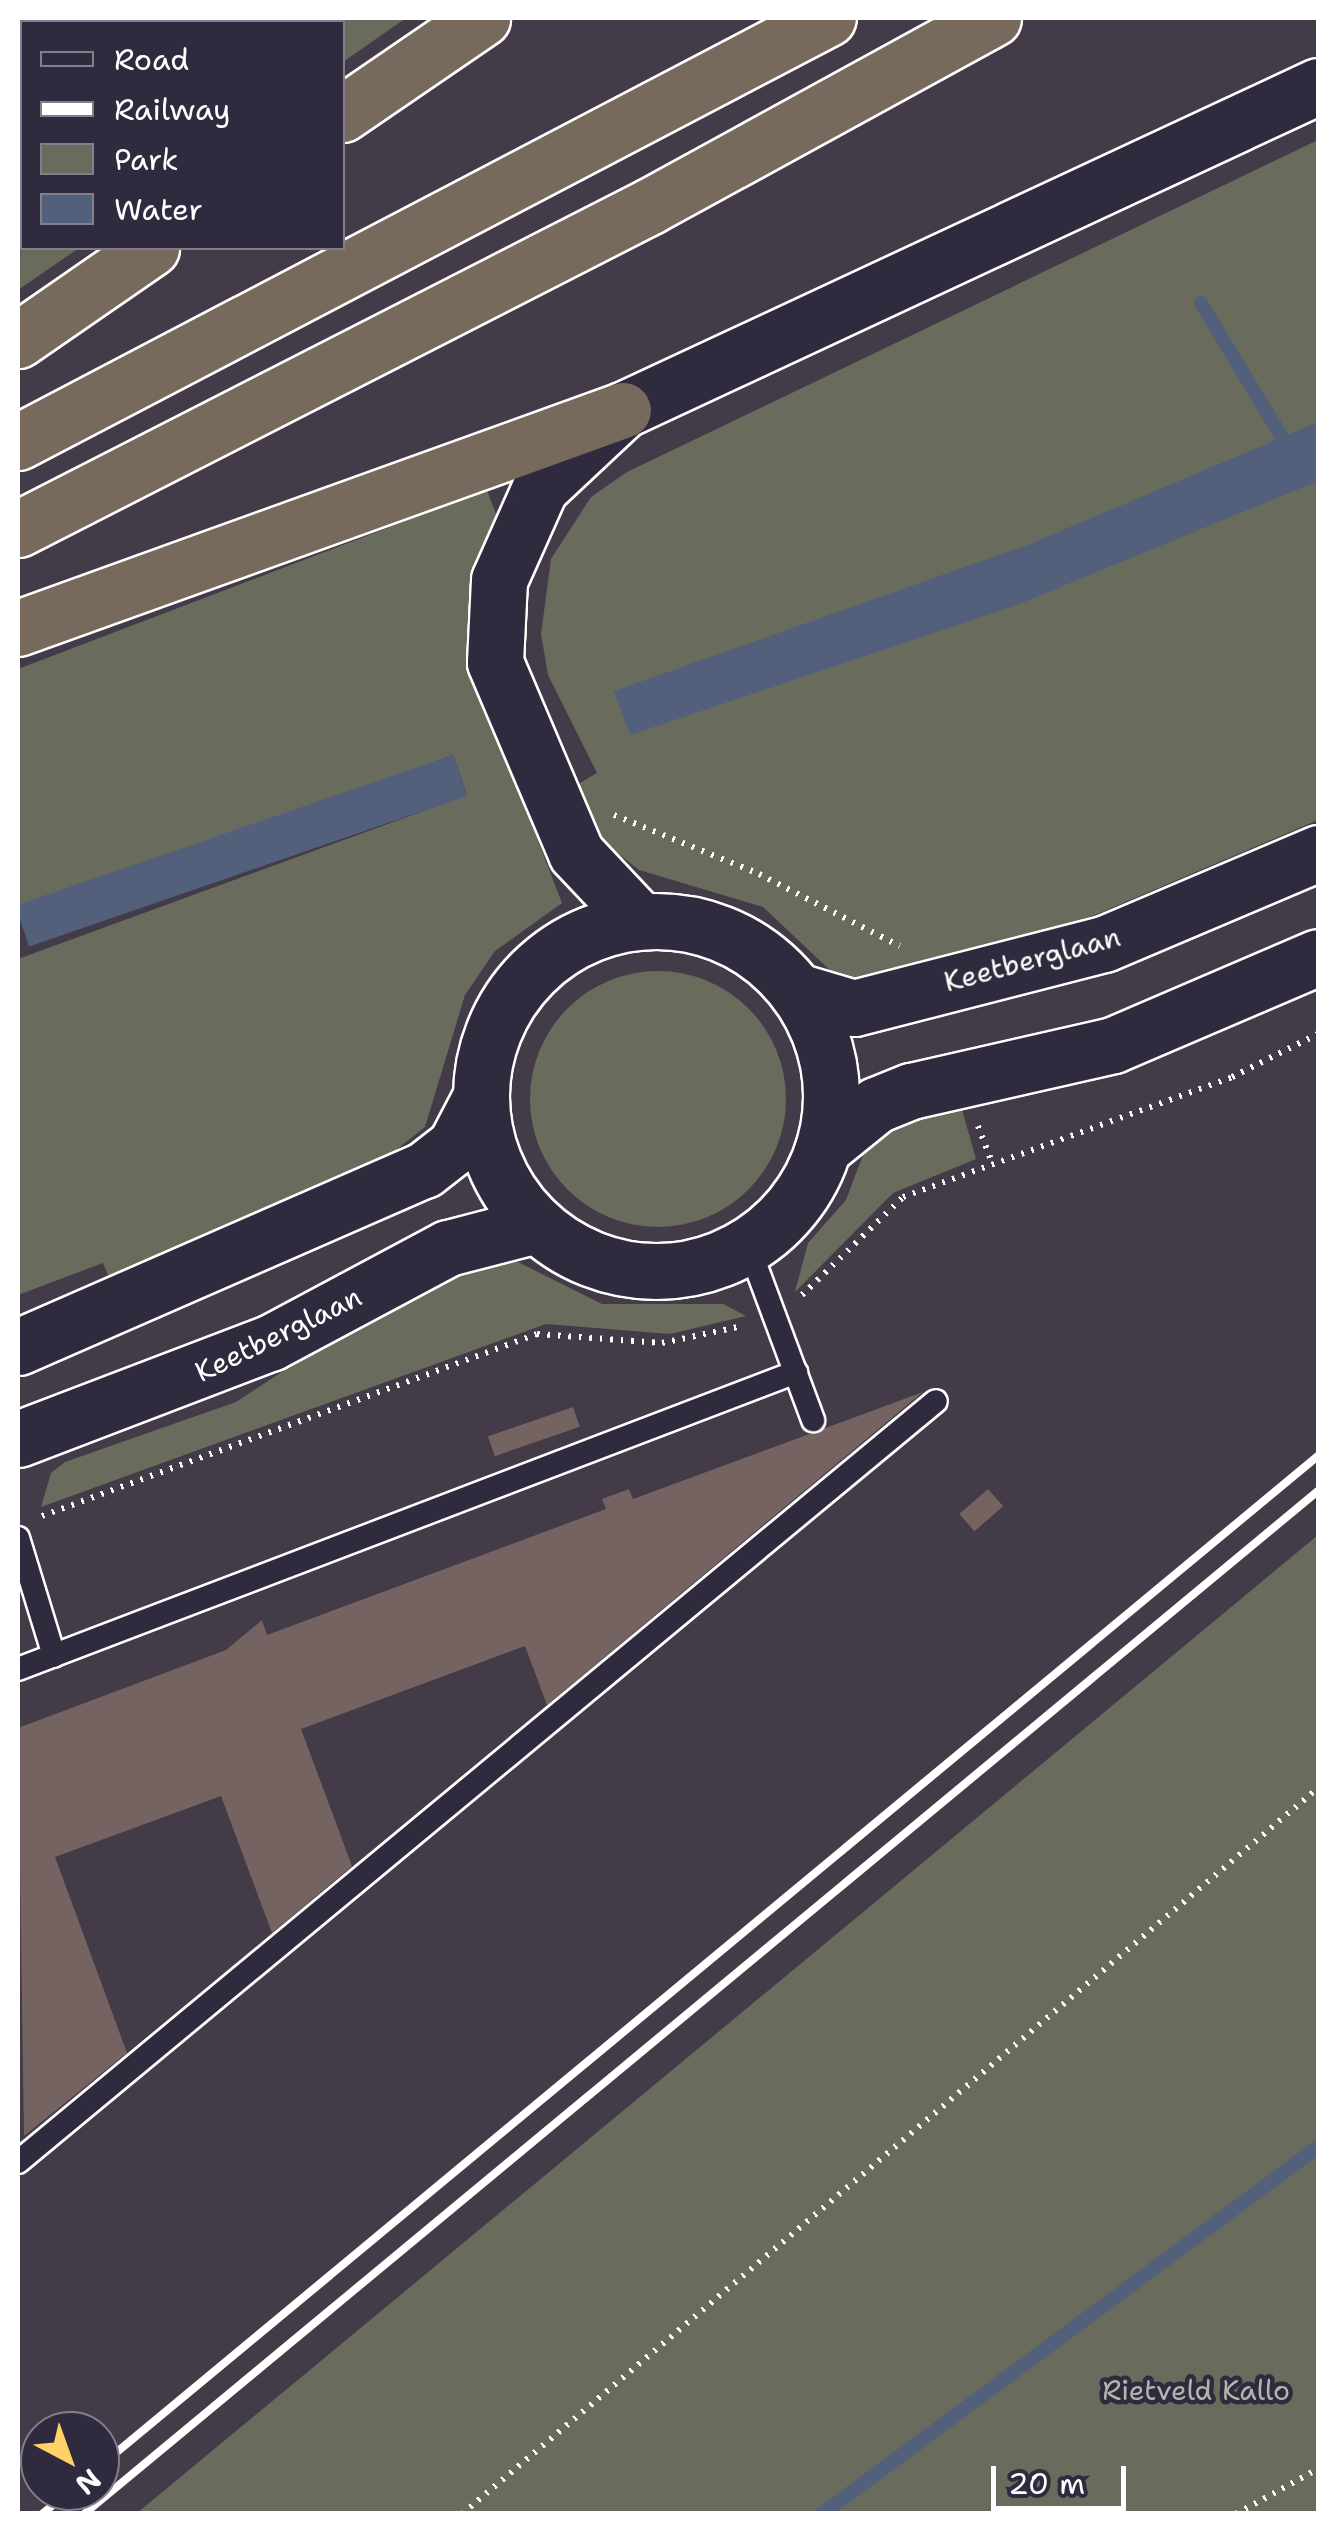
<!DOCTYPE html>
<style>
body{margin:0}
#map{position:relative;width:1336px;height:2531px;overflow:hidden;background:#443b48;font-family:"Shantell Sans",sans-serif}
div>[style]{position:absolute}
.green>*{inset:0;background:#696b5d}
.round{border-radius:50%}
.water>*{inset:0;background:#52607c;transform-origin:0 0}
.stream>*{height:14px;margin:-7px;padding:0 7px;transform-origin:7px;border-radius:7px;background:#52607c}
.building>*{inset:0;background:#756362;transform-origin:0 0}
.path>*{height:6px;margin-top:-3px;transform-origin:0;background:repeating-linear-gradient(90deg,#fff 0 2.5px,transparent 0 10.5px)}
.roads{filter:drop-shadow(2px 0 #fff) drop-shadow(-2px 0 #fff) drop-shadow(0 2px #fff) drop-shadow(0 -2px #fff)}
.service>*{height:22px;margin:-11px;padding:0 11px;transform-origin:11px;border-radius:11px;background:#2f2a3d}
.minor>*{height:48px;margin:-24px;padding:0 24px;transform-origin:24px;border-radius:24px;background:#2f2a3d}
.secondary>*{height:55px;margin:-27.5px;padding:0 27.5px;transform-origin:27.5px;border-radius:27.5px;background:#2f2a3d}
.secondary>.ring{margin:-27.5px;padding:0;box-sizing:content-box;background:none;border:55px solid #2f2a3d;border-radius:50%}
.motorway>*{height:55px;margin:-27.5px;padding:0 27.5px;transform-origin:27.5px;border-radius:27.5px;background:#77695c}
.rail>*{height:8px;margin:-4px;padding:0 4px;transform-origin:4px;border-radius:4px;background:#fff}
span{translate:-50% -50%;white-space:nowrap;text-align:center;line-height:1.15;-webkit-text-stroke:9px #2f2a3d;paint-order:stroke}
.street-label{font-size:28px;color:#fff}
.park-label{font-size:28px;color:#b4b5ae}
.frame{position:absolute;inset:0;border:20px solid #fff;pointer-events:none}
.legend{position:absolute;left:20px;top:20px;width:325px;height:230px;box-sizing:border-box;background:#2f2a3d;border:2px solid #827f8b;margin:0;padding:12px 18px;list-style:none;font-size:30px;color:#fff}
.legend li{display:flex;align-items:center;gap:20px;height:50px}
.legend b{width:50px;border:2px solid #827f8b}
.north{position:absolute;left:20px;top:2411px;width:100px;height:100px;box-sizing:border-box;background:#2f2a3d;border:2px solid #827f8b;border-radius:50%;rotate:139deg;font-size:28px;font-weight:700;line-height:40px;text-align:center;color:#fff}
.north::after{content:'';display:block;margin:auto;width:35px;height:45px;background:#ffd166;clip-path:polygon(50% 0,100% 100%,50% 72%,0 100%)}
.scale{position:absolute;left:991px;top:2466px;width:135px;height:45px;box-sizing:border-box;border:5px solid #fff;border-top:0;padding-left:12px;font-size:30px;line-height:35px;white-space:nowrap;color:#fff;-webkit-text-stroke:8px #2f2a3d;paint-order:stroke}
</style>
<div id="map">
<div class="green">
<div style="clip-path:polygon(18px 18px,215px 18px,22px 22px,18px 156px)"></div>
<div style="clip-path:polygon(314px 18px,406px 18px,343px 62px,342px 22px,307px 22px)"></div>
<div style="clip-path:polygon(1318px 140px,1318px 820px,1095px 915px,914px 978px,858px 981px,834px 974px,763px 907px,639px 870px,610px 847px,566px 791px,597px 773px,548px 675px,541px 634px,551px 559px,591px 497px,627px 472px)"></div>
<div style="clip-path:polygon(22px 227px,22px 248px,79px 248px,18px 290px)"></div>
<div style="clip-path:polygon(487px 490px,497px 517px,488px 712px,562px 903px,495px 951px,465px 995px,425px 1127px,363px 1176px,113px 1287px,103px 1263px,18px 1295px,18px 959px,467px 795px,453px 755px,18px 913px,18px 669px)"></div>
<div class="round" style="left:530px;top:971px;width:256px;height:256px"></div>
<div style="clip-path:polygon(959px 1099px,976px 1159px,893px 1193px,795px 1292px,808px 1243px,846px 1200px,863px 1155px,902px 1122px)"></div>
<div style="clip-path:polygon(506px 1256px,602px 1304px,723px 1304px,746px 1316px,670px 1334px,546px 1324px,41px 1507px,51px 1473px,65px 1462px,236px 1402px,403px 1292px)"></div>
<div style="clip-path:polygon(1318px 1535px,1318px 2513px,137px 2513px,862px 1913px)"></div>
</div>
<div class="water">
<div style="clip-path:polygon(1318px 422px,1318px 481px,1014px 606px,630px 735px,614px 691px,1030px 544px)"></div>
<div style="left:453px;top:755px;width:43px;height:463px;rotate:71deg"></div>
</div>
<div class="stream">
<div style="left:1201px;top:303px;width:174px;rotate:58.9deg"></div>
<div style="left:822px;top:2514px;width:617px;rotate:-36.5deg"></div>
</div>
<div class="building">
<div style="clip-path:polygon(923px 1392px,547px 1705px,525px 1646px,301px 1729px,352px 1866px,272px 1933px,221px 1796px,55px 1857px,127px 2053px,24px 2136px,18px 1728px,226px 1650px,262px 1620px,267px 1635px,606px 1509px,602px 1499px,629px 1489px,633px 1499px)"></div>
<div style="left:573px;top:1407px;width:21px;height:90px;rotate:71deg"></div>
<div style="left:988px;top:1489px;width:23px;height:38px;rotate:49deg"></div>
</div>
<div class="path">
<div style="left:614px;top:815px;width:157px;rotate:22.1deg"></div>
<div style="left:759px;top:874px;width:158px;rotate:27.1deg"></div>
<div style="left:978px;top:1126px;width:39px;rotate:69deg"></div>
<div style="left:802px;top:1295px;width:141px;rotate:-44.1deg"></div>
<div style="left:903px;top:1197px;width:350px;rotate:-20deg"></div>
<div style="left:1232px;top:1077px;width:96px;rotate:-26.6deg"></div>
<div style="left:42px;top:1516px;width:527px;rotate:-20.19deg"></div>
<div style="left:537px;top:1334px;width:125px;rotate:4.1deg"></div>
<div style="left:662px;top:1343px;width:83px;rotate:-11.9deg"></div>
<div style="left:462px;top:2514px;width:1122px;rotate:-40.3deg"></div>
<div style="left:1236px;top:2514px;width:94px;rotate:-28.8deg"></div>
</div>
<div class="roads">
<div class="service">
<div style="left:748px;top:1245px;width:187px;rotate:69.6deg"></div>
<div style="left:18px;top:1538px;width:123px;rotate:73deg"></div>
<div style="left:18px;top:1669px;width:833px;rotate:-20.89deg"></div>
<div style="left:18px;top:2162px;width:1192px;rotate:-39.66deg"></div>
</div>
<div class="minor">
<div style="left:270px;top:22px;width:7px;rotate:-34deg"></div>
<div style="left:18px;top:197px;width:5px;rotate:-37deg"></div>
</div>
<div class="secondary">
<div style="left:640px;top:921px;width:93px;rotate:-133.3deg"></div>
<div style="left:576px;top:853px;width:207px;rotate:-113deg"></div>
<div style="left:495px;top:662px;width:82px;rotate:-87.2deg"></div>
<div style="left:499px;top:580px;width:101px;rotate:-66deg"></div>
<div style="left:540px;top:488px;width:114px;rotate:-43.2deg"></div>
<div style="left:623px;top:410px;width:767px;rotate:-24.99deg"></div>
<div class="ring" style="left:481px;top:921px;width:295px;height:295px"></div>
<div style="left:797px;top:991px;width:59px;rotate:16.6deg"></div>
<div style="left:854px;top:1008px;width:258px;rotate:-14.4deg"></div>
<div style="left:1104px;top:944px;width:233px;rotate:-23deg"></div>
<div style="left:823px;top:1148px;width:68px;rotate:-39.1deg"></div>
<div style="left:876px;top:1105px;width:38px;rotate:-22deg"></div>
<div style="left:911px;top:1091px;width:207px;rotate:-12.8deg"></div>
<div style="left:1113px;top:1045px;width:223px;rotate:-23.2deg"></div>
<div style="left:18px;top:1347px;width:443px;rotate:-23.6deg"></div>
<div style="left:424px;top:1170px;width:39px;rotate:-38deg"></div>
<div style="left:455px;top:1146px;width:54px;rotate:-62.5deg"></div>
<div style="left:18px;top:1439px;width:270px;rotate:-20.9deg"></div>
<div style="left:270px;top:1343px;width:202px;rotate:-28.1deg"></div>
<div style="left:448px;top:1248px;width:91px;rotate:-14.6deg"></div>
</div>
<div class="motorway">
<div style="left:342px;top:114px;width:170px;rotate:-34.4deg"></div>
<div style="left:18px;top:340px;width:162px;rotate:-34.7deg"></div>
<div style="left:18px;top:442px;width:914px;rotate:-27.63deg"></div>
<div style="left:18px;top:529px;width:710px;rotate:-27.07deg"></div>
<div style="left:650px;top:206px;width:391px;rotate:-28.7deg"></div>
<div style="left:18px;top:628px;width:643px;rotate:-19.82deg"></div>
</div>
</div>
<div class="rail">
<div style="left:100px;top:2466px;width:1582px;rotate:-39.67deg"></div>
<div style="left:42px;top:2514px;width:36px;rotate:-39deg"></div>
<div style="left:84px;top:2514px;width:1603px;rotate:-39.66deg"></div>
</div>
<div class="street-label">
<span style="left:1032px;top:959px;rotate:-15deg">Keetberglaan</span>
<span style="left:278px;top:1334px;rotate:-26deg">Keetberglaan</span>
</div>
<div class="park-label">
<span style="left:1196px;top:2390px">Rietveld Kallo</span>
</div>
<div class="frame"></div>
<ul class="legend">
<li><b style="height:12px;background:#2f2a3d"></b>Road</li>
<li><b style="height:12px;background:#fff"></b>Railway</li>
<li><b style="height:28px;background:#696b5d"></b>Park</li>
<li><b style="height:28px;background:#52607c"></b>Water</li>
</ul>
<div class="north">N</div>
<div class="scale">20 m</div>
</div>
